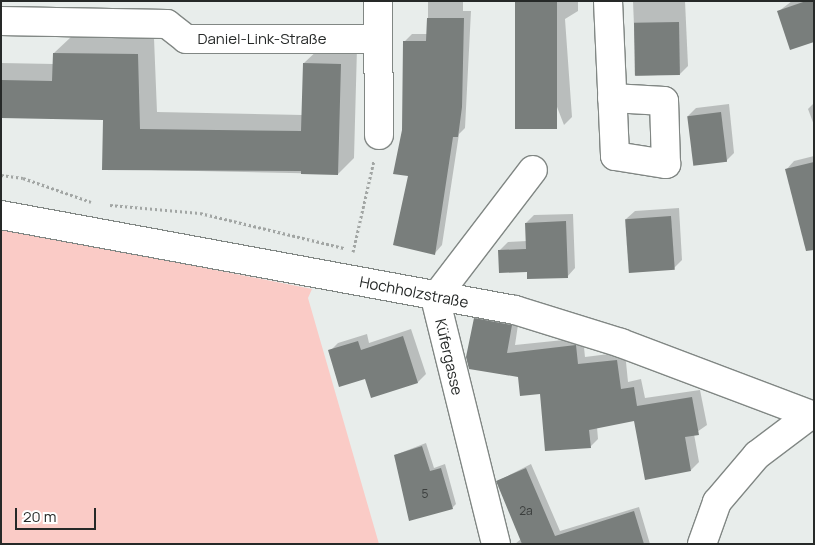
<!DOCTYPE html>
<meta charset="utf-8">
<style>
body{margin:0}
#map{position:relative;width:815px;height:545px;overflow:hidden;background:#e8edeb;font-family:Manrope,sans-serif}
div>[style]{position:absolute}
.green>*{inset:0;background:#facbc6}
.shadow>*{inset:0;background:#0003}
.building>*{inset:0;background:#797e7c;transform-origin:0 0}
.path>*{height:3px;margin-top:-1.5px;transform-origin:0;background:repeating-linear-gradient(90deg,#a2a6a4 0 2.5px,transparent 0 5px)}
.roads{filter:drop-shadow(1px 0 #818784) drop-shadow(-1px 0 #818784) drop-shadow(0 1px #818784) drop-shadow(0 -1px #818784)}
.minor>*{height:28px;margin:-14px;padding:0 14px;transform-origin:14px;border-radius:14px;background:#fff}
span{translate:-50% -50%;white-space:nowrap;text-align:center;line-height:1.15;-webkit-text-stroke:4px #fff;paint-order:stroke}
.number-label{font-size:12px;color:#3b3e3d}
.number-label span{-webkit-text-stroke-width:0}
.street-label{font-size:15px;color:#262928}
.frame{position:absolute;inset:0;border:2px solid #262928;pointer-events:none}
.scale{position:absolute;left:15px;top:508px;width:81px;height:22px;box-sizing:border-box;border:2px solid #262928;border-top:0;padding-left:6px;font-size:15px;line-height:18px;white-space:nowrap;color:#262928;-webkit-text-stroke:4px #fff;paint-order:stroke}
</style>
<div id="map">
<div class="green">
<div style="clip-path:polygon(1px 228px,312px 289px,308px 298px,379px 544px,1px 544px)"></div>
</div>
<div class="shadow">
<div style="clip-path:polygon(428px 1px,463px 1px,463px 11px,471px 11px,465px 128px,459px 134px,442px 245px,435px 253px,403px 130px,405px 41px,412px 34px,428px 34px)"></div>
<div style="clip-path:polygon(516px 1px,578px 1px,578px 11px,565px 19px,572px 117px,564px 125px)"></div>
<div style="clip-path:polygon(633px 1px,685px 1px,688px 66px,680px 74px,636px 76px)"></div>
<div style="clip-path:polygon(792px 1px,814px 1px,779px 11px)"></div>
<div style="clip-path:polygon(71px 37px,154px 38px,157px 112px,303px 115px,304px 63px,321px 47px,357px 48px,354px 158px,338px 174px,103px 169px,104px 119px,1px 117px,1px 63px,54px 64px,54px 53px)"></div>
<div style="clip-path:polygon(814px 103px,814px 125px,808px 109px)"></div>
<div style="clip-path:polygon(729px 104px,734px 153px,726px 161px,688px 116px,696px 108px)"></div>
<div style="clip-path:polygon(814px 156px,814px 219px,786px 170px,794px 161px)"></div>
<div style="clip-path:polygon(679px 208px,682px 260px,674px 268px,626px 219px,635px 211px)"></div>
<div style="clip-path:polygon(573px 214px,575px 268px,567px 277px,528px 271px,500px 250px,508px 242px,527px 241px,526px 223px,534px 215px)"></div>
<div style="clip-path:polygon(483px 311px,519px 318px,515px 345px,583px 338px,585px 357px,625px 352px,628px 382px,641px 379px,645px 398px,700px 390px,707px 425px,694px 434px,699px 462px,691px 470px,635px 419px,597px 427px,598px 439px,590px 447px,541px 392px,519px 376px,475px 319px)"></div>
<div style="clip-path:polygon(411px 329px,426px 374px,418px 382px,372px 397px,366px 377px,330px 351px,338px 343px,367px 334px,369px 343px)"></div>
<div style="clip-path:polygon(426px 443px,434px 468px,445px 464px,456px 504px,452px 508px,395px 455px)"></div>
<div style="clip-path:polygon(531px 464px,560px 531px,639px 507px,650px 544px,515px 544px,521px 539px,498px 481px)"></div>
</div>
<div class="building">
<div style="left:515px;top:1px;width:42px;height:128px"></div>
<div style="clip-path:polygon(806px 1px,814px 1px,814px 42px,790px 50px,777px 11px)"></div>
<div style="clip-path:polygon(427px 18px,464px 18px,462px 107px,458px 137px,453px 137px,435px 255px,393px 245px,408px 176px,393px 174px,402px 130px,403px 41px,426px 41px)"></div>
<div style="left:679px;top:22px;width:53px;height:45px;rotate:89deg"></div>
<div style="clip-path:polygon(53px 53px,138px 54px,140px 129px,301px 131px,303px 63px,341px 64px,338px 175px,301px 174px,301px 171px,102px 170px,103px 120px,1px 118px,1px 80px,52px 81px)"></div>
<div style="left:721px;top:112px;width:50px;height:34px;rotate:83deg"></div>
<div style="clip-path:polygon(814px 162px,814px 250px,806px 251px,785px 169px)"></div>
<div style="left:671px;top:216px;width:54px;height:46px;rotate:86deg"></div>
<div style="clip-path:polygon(566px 221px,568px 278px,527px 279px,527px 272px,499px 273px,498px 250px,526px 249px,525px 223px)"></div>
<div style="clip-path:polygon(474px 318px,512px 325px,507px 353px,576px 345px,578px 364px,617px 360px,621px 389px,634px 387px,637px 406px,692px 397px,699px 435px,685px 437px,691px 471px,645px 480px,634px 421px,589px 430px,591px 448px,545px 451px,540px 394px,520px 396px,518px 377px,469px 369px,466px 357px)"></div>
<div style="clip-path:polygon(403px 336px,418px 383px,371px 398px,365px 379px,339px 387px,328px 350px,358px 341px,361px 350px)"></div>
<div style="clip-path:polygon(422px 446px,430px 471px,441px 468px,453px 509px,409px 521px,394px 455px)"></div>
<div style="clip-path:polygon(526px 468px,555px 536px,634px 511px,644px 544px,522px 544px,496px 481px)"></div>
</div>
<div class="path">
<div style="left:1px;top:175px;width:22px;rotate:8deg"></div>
<div style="left:23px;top:178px;width:72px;rotate:19.4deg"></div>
<div style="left:110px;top:205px;width:90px;rotate:5.1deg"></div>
<div style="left:200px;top:213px;width:148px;rotate:13.7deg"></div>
<div style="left:353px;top:252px;width:94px;rotate:-77.1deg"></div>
</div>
<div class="roads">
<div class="minor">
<div style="left:378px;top:1px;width:134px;rotate:89.6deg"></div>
<div style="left:608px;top:1px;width:155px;rotate:87.4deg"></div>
<div style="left:615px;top:156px;width:52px;rotate:8.9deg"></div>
<div style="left:666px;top:164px;width:63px;rotate:-91.8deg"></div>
<div style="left:664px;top:101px;width:52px;rotate:-176.7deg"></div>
<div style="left:1px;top:21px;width:166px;rotate:1deg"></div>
<div style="left:167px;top:24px;width:24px;rotate:38deg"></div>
<div style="left:186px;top:39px;width:191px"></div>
<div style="left:1px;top:215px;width:523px;rotate:10.47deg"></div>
<div style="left:515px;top:310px;width:111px;rotate:17.3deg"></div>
<div style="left:621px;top:343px;width:206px;rotate:20.7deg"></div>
<div style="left:496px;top:544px;width:253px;rotate:-103.9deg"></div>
<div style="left:435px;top:298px;width:161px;rotate:-52.6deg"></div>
<div style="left:702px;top:544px;width:45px;rotate:-70.3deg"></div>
<div style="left:717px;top:502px;width:62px;rotate:-49.6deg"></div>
<div style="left:757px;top:455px;width:66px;rotate:-37deg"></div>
</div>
</div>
<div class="number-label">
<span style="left:425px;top:494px">5</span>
<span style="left:526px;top:511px">2a</span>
</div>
<div class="street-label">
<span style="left:262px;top:39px">Daniel-Link-Straße</span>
<span style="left:414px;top:292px;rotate:11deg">Hochholzstraße</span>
<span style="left:449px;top:357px;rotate:77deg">Küfergasse</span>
</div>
<div class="frame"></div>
<div class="scale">20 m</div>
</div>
